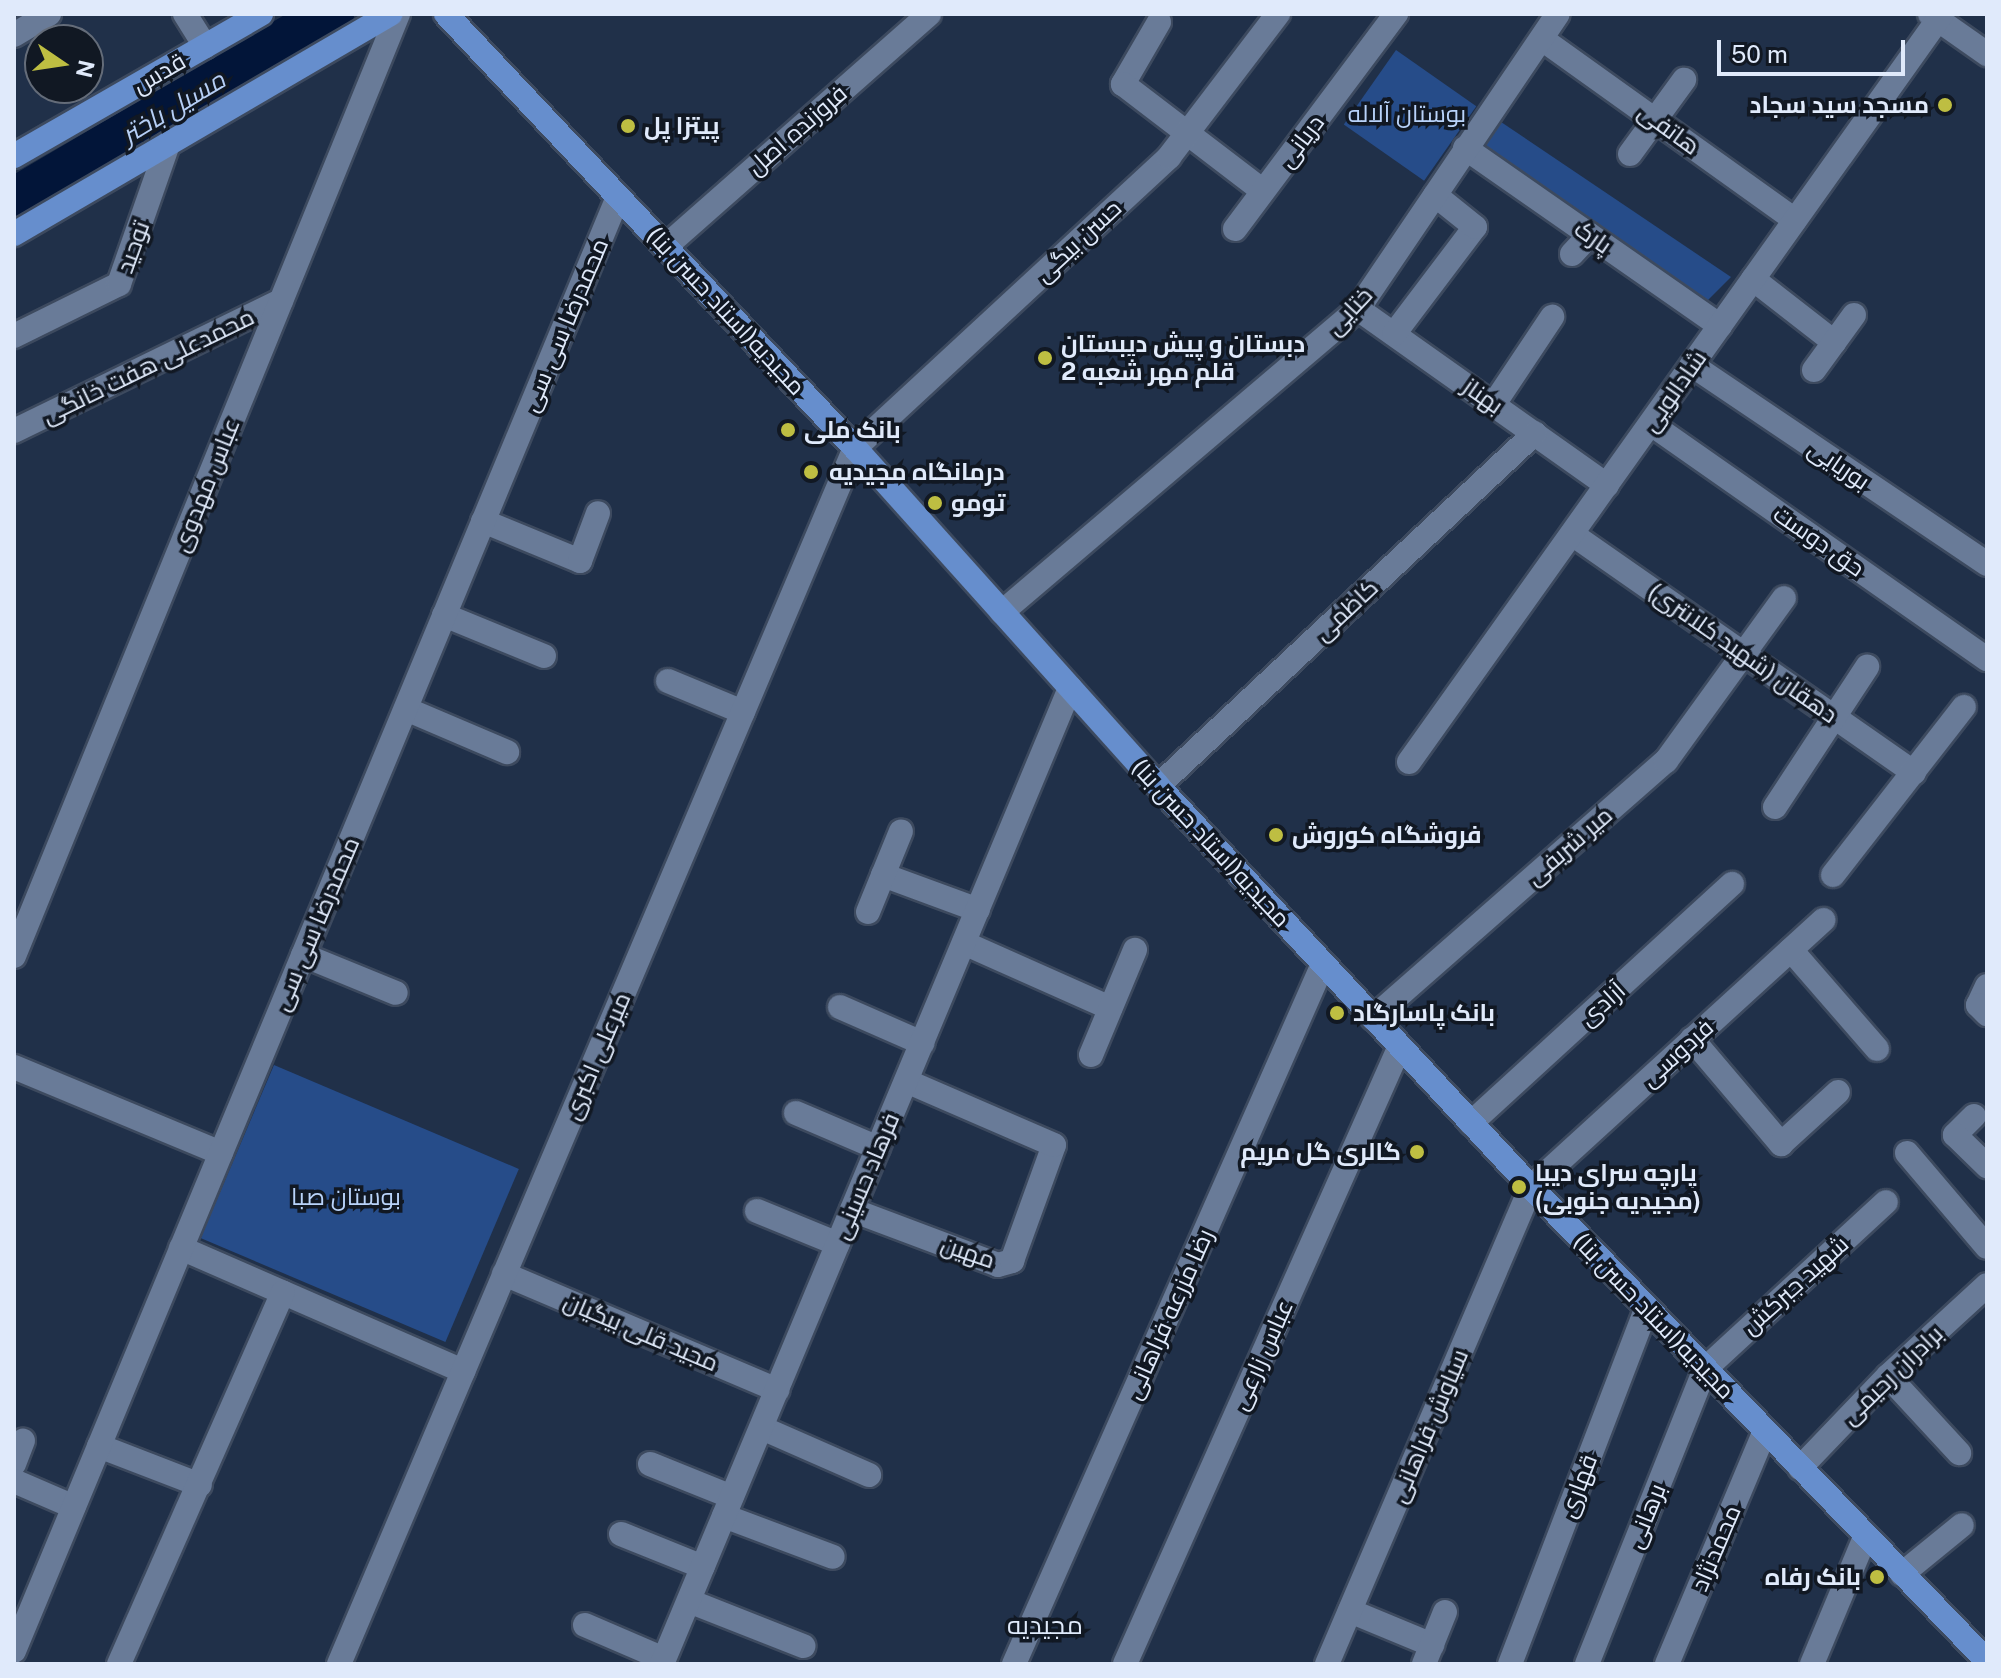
<!DOCTYPE html>
<meta charset="utf-8">
<style>
body{margin:0}
#map{position:relative;width:2001px;height:1678px;overflow:hidden;background:#203049;font-family:"Public Sans",Cairo,sans-serif}
div>[style]{position:absolute}
.green>*{inset:0;background:#264c89;transform-origin:0 0}
.river>*{height:46px;margin:-23px;padding:0 23px;transform-origin:23px;border-radius:23px;background:#021539}
.roads{filter:drop-shadow(2px 0 #3d4a5f) drop-shadow(-2px 0 #3d4a5f) drop-shadow(0 2px #3d4a5f) drop-shadow(0 -2px #3d4a5f)}
.minor>*{height:24px;margin:-12px;padding:0 12px;transform-origin:12px;border-radius:12px;background:#697b98}
.major>*{height:24px;margin:-12px;padding:0 12px;transform-origin:12px;border-radius:12px;background:#668ecd}
.dots>*{width:22px;height:22px;translate:-50% -50%;box-sizing:border-box;border:4px solid #111823;border-radius:50%}
span{translate:-50% -50%;white-space:nowrap;text-align:center;line-height:1.15;-webkit-text-stroke:7px #111823;paint-order:stroke}
.street-label{font-size:24px;color:#e0eafb}
.poi-label{font-size:24px;color:#e0eafb;font-weight:700}
.right{translate:-100% -50%;text-align:right}
.left{translate:0 -50%;text-align:left}
.park-label{font-size:24px;color:#b9d3fa}
.water-label{font-size:26px;color:#b6cff6;font-style:italic}
.neighbourhood-label{font-size:26px;color:#e0eafb}
.frame{position:absolute;inset:0;border:16px solid #e0eafb;pointer-events:none}
.north{position:absolute;left:24px;top:24px;width:80px;height:80px;box-sizing:border-box;background:#111823;border:2px solid #646c79;border-radius:50%;rotate:103deg;font-size:22px;font-weight:700;line-height:32px;text-align:center;color:#e0eafb}
.north::after{content:'';display:block;margin:auto;width:28px;height:36px;background:#bebe42;clip-path:polygon(50% 0,100% 100%,50% 72%,0 100%)}
.scale{position:absolute;left:1717px;top:40px;width:188px;height:36px;box-sizing:border-box;border:4px solid #e0eafb;border-top:0;padding-left:10px;font-size:24px;line-height:28px;white-space:nowrap;color:#e0eafb;-webkit-text-stroke:6px #111823;paint-order:stroke}
</style>
<div id="map">
<div class="green">
<div style="left:1396px;top:50px;width:98px;height:91px;rotate:35deg"></div>
<div style="clip-path:polygon(1501px 122px,1731px 277px,1702px 306px,1482px 147px)"></div>
<div style="left:274px;top:1065px;width:266px;height:188px;rotate:23deg"></div>
</div>
<div class="river">
<div style="left:14px;top:201px;width:368px;rotate:-30.5deg"></div>
</div>
<div class="roads">
<div class="minor">
<div style="left:185px;top:14px;width:38px;rotate:58deg"></div>
<div style="left:1930px;top:14px;width:70px;rotate:35.1deg"></div>
<div style="left:1159px;top:22px;width:72px;rotate:120.1deg"></div>
<div style="left:1123px;top:84px;width:176px;rotate:37.4deg"></div>
<div style="left:14px;top:35px;width:41px;rotate:-31deg"></div>
<div style="left:1542px;top:39px;width:311px;rotate:35.6deg"></div>
<div style="left:1465px;top:148px;width:311px;rotate:34.9deg"></div>
<div style="left:1630px;top:154px;width:92px;rotate:-53.9deg"></div>
<div style="left:1235px;top:229px;width:269px;rotate:-53.2deg"></div>
<div style="left:665px;top:247px;width:352px;rotate:-41.4deg"></div>
<div style="left:1572px;top:254px;width:26px;rotate:-47deg"></div>
<div style="left:1753px;top:279px;width:103px;rotate:37.9deg"></div>
<div style="left:1358px;top:309px;width:305px;rotate:35.3deg"></div>
<div style="left:1394px;top:334px;width:134px;rotate:-52.9deg"></div>
<div style="left:1475px;top:227px;width:51px;rotate:-141.3deg"></div>
<div style="left:14px;top:336px;width:117px;rotate:-26.3deg"></div>
<div style="left:119px;top:284px;width:148px;rotate:-70.7deg"></div>
<div style="left:1692px;top:365px;width:356px;rotate:34deg"></div>
<div style="left:1814px;top:370px;width:68px;rotate:-54deg"></div>
<div style="left:1494px;top:404px;width:105px;rotate:-56.3deg"></div>
<div style="left:1651px;top:424px;width:410px;rotate:35deg"></div>
<div style="left:14px;top:431px;width:297px;rotate:-26deg"></div>
<div style="left:483px;top:521px;width:105px;rotate:22.4deg"></div>
<div style="left:580px;top:561px;width:51px;rotate:-69.4deg"></div>
<div style="left:1572px;top:534px;width:417px;rotate:34.9deg"></div>
<div style="left:1002px;top:612px;width:467px;rotate:-40.4deg"></div>
<div style="left:1358px;top:309px;width:356px;rotate:-55.9deg"></div>
<div style="left:444px;top:615px;width:108px;rotate:22.3deg"></div>
<div style="left:668px;top:681px;width:81px;rotate:22.5deg"></div>
<div style="left:406px;top:709px;width:110px;rotate:23.1deg"></div>
<div style="left:1409px;top:762px;width:918px;rotate:-54.53deg"></div>
<div style="left:1158px;top:786px;width:516px;rotate:-43.12deg"></div>
<div style="left:1775px;top:807px;width:168px;rotate:-56.7deg"></div>
<div style="left:883px;top:875px;width:101px;rotate:20.2deg"></div>
<div style="left:1833px;top:875px;width:213px;rotate:-52.1deg"></div>
<div style="left:868px;top:912px;width:87px;rotate:-67.8deg"></div>
<div style="left:964px;top:943px;width:160px;rotate:24deg"></div>
<div style="left:1791px;top:950px;width:131px;rotate:49deg"></div>
<div style="left:303px;top:955px;width:100px;rotate:22.2deg"></div>
<div style="left:14px;top:956px;width:1017px;rotate:-67.82deg"></div>
<div style="left:1987px;top:986px;width:21px;rotate:115deg"></div>
<div style="left:1978px;top:1005px;width:13px;rotate:45deg"></div>
<div style="left:840px;top:1007px;width:90px;rotate:23.7deg"></div>
<div style="left:1373px;top:1018px;width:390px;rotate:-41.3deg"></div>
<div style="left:1666px;top:761px;width:201px;rotate:-54.1deg"></div>
<div style="left:1692px;top:1039px;width:138px;rotate:49.7deg"></div>
<div style="left:1781px;top:1144px;width:77px;rotate:-42.4deg"></div>
<div style="left:1091px;top:1055px;width:114px;rotate:-67.3deg"></div>
<div style="left:14px;top:1067px;width:224px;rotate:22.6deg"></div>
<div style="left:796px;top:1113px;width:89px;rotate:23.1deg"></div>
<div style="left:1974px;top:1116px;width:27px;rotate:135deg"></div>
<div style="left:1955px;top:1135px;width:45px;rotate:44.1deg"></div>
<div style="left:1471px;top:1123px;width:354px;rotate:-42.5deg"></div>
<div style="left:1907px;top:1153px;width:123px;rotate:49.6deg"></div>
<div style="left:852px;top:1210px;width:156px;rotate:20.6deg"></div>
<div style="left:998px;top:1265px;width:15px;rotate:-16deg"></div>
<div style="left:1012px;top:1261px;width:123px;rotate:-70.1deg"></div>
<div style="left:1054px;top:1145px;width:161px;rotate:-156.6deg"></div>
<div style="left:757px;top:1211px;width:87px;rotate:22.2deg"></div>
<div style="left:181px;top:1248px;width:308px;rotate:23.6deg"></div>
<div style="left:504px;top:1274px;width:297px;rotate:23deg"></div>
<div style="left:1888px;top:1376px;width:105px;rotate:47.3deg"></div>
<div style="left:762px;top:1428px;width:117px;rotate:23.7deg"></div>
<div style="left:99px;top:1446px;width:108px;rotate:21.1deg"></div>
<div style="left:14px;top:1464px;width:25px;rotate:-69deg"></div>
<div style="left:650px;top:1464px;width:88px;rotate:21.9deg"></div>
<div style="left:1800px;top:1468px;width:127px;rotate:-46.3deg"></div>
<div style="left:1888px;top:1376px;width:134px;rotate:-42.6deg"></div>
<div style="left:14px;top:1481px;width:65px;rotate:23.4deg"></div>
<div style="left:724px;top:1516px;width:116px;rotate:20.6deg"></div>
<div style="left:621px;top:1534px;width:88px;rotate:21.9deg"></div>
<div style="left:1902px;top:1574px;width:77px;rotate:-39.2deg"></div>
<div style="left:689px;top:1601px;width:123px;rotate:21.5deg"></div>
<div style="left:1350px;top:1611px;width:89px;rotate:22.5deg"></div>
<div style="left:585px;top:1625px;width:86px;rotate:23.3deg"></div>
<div style="left:14px;top:1651px;width:1574px;rotate:-67.44deg"></div>
<div style="left:119px;top:1664px;width:406px;rotate:-66.2deg"></div>
<div style="left:339px;top:1664px;width:1321px;rotate:-67.01deg"></div>
<div style="left:855px;top:448px;width:428px;rotate:-42.8deg"></div>
<div style="left:1169px;top:157px;width:180px;rotate:-52.7deg"></div>
<div style="left:662px;top:1664px;width:1058px;rotate:-67.31deg"></div>
<div style="left:1014px;top:1664px;width:765px;rotate:-66.18deg"></div>
<div style="left:1125px;top:1664px;width:676px;rotate:-66.01deg"></div>
<div style="left:1327px;top:1664px;width:519px;rotate:-66.84deg"></div>
<div style="left:1531px;top:1187px;width:396px;rotate:-42.4deg"></div>
<div style="left:1424px;top:1664px;width:56px;rotate:-68deg"></div>
<div style="left:1510px;top:1664px;width:381px;rotate:-69deg"></div>
<div style="left:1587px;top:1664px;width:318px;rotate:-68.2deg"></div>
<div style="left:1705px;top:1369px;width:246px;rotate:-42.7deg"></div>
<div style="left:1667px;top:1664px;width:253px;rotate:-67.2deg"></div>
<div style="left:1812px;top:1664px;width:138px;rotate:-67.3deg"></div>
</div>
<div class="major">
<div style="left:446px;top:14px;width:596px;rotate:46.7deg"></div>
<div style="left:855px;top:448px;width:454px;rotate:48.1deg"></div>
<div style="left:1158px;top:786px;width:548px;rotate:47.07deg"></div>
<div style="left:1531px;top:1187px;width:658px;rotate:46.11deg"></div>
<div style="left:14px;top:156px;width:285px;rotate:-29.9deg"></div>
<div style="left:14px;top:234px;width:436px;rotate:-30.3deg"></div>
</div>
</div>
<div class="dots">
<div style="left:1945px;top:105px;background:#bebe42"></div>
<div style="left:628px;top:126px;background:#bebe42"></div>
<div style="left:1045px;top:358px;background:#bebe42"></div>
<div style="left:788px;top:430px;background:#bebe42"></div>
<div style="left:811px;top:472px;background:#bebe42"></div>
<div style="left:935px;top:503px;background:#bebe42"></div>
<div style="left:1276px;top:835px;background:#bebe42"></div>
<div style="left:1337px;top:1013px;background:#bebe42"></div>
<div style="left:1417px;top:1152px;background:#bebe42"></div>
<div style="left:1519px;top:1187px;background:#bebe42"></div>
<div style="left:1877px;top:1577px;background:#bebe42"></div>
</div>
<div class="street-label">
<span style="left:159px;top:73px;rotate:-30deg">قدس</span>
<span style="left:1669px;top:129px;rotate:36deg">هاتفی</span>
<span style="left:797px;top:130px;rotate:-41deg">فروزنده اصل</span>
<span style="left:1301px;top:141px;rotate:-53deg">دریانی</span>
<span style="left:1593px;top:237px;rotate:35deg">پارک</span>
<span style="left:1078px;top:241px;rotate:-43deg">حسن بیگی</span>
<span style="left:133px;top:247px;rotate:-70deg">توحید</span>
<span style="left:726px;top:311px;rotate:47deg">مجیدیه(استاد حسن بنا)</span>
<span style="left:1349px;top:311px;rotate:-47deg">ختایی</span>
<span style="left:565px;top:325px;rotate:-67deg">محمدرضا سی سی</span>
<span style="left:148px;top:366px;rotate:-26deg">محمدعلی هفت خانگی</span>
<span style="left:1674px;top:391px;rotate:-55deg">شادالویی</span>
<span style="left:1483px;top:396px;rotate:35deg">بهناز</span>
<span style="left:1839px;top:465px;rotate:34deg">بوریایی</span>
<span style="left:206px;top:485px;rotate:-68deg">عباس مهدوی</span>
<span style="left:1819px;top:541px;rotate:35deg">حق دوست</span>
<span style="left:1346px;top:610px;rotate:-43deg">کاظمی</span>
<span style="left:1743px;top:653px;rotate:35deg">دهقان (شهید کلانتری)</span>
<span style="left:1211px;top:843px;rotate:47deg">مجیدیه(استاد حسن بنا)</span>
<span style="left:1569px;top:846px;rotate:-41deg">میر شریفی</span>
<span style="left:316px;top:924px;rotate:-67deg">محمدرضا سی سی</span>
<span style="left:1602px;top:1004px;rotate:-42deg">آزادی</span>
<span style="left:1677px;top:1053px;rotate:-42deg">فردوسی</span>
<span style="left:597px;top:1056px;rotate:-67deg">میرعلی اکبری</span>
<span style="left:866px;top:1176px;rotate:-67deg">فرهاد حسینی</span>
<span style="left:968px;top:1252px;rotate:19deg">مهین</span>
<span style="left:1795px;top:1285px;rotate:-42deg">شهید جبرکش</span>
<span style="left:1169px;top:1314px;rotate:-66deg">رضا مزرعه فراهانی</span>
<span style="left:1654px;top:1316px;rotate:46deg">مجیدیه(استاد حسن بنا)</span>
<span style="left:641px;top:1332px;rotate:23deg">مجید قلی بیگیان</span>
<span style="left:1262px;top:1355px;rotate:-66deg">عباس زارعی</span>
<span style="left:1892px;top:1375px;rotate:-44deg">برادران رحیمی</span>
<span style="left:1429px;top:1426px;rotate:-67deg">سیاوش فراهانی</span>
<span style="left:1578px;top:1486px;rotate:-69deg">قهاری</span>
<span style="left:1646px;top:1516px;rotate:-68deg">برهانی</span>
<span style="left:1716px;top:1548px;rotate:-67deg">محمدنژاد</span>
</div>
<div class="poi-label">
<span class="right" style="left:1929px;top:105px">مسجد سید سجاد</span>
<span class="left" style="left:644px;top:126px">پیتزا پل</span>
<span class="left" style="left:1061px;top:358px">دبستان و پیش دپبستان<br>قلم مهر شعبه 2</span>
<span class="left" style="left:804px;top:430px">بانک ملی</span>
<span class="left" style="left:829px;top:472px">درمانگاه مجیدیه</span>
<span class="left" style="left:951px;top:503px">تومو</span>
<span class="left" style="left:1292px;top:835px">فروشگاه کوروش</span>
<span class="left" style="left:1353px;top:1013px">بانک پاسارگاد</span>
<span class="right" style="left:1401px;top:1152px">گالری گل مریم</span>
<span class="left" style="left:1535px;top:1187px">پارچه سرای دیبا<br>(مجیدیه جنوبی)</span>
<span class="right" style="left:1861px;top:1577px">بانک رفاه</span>
</div>
<div class="park-label">
<span style="left:1407px;top:114px">بوستان آلاله</span>
<span style="left:346px;top:1197px">بوستان صبا</span>
</div>
<div class="water-label">
<span style="left:173px;top:107px;rotate:-31deg">مسیل باختر</span>
</div>
<div class="neighbourhood-label">
<span style="left:1045px;top:1625px">مجیدیه</span>
</div>
<div class="frame"></div>
<div class="north">N</div>
<div class="scale">50 m</div>
</div>
